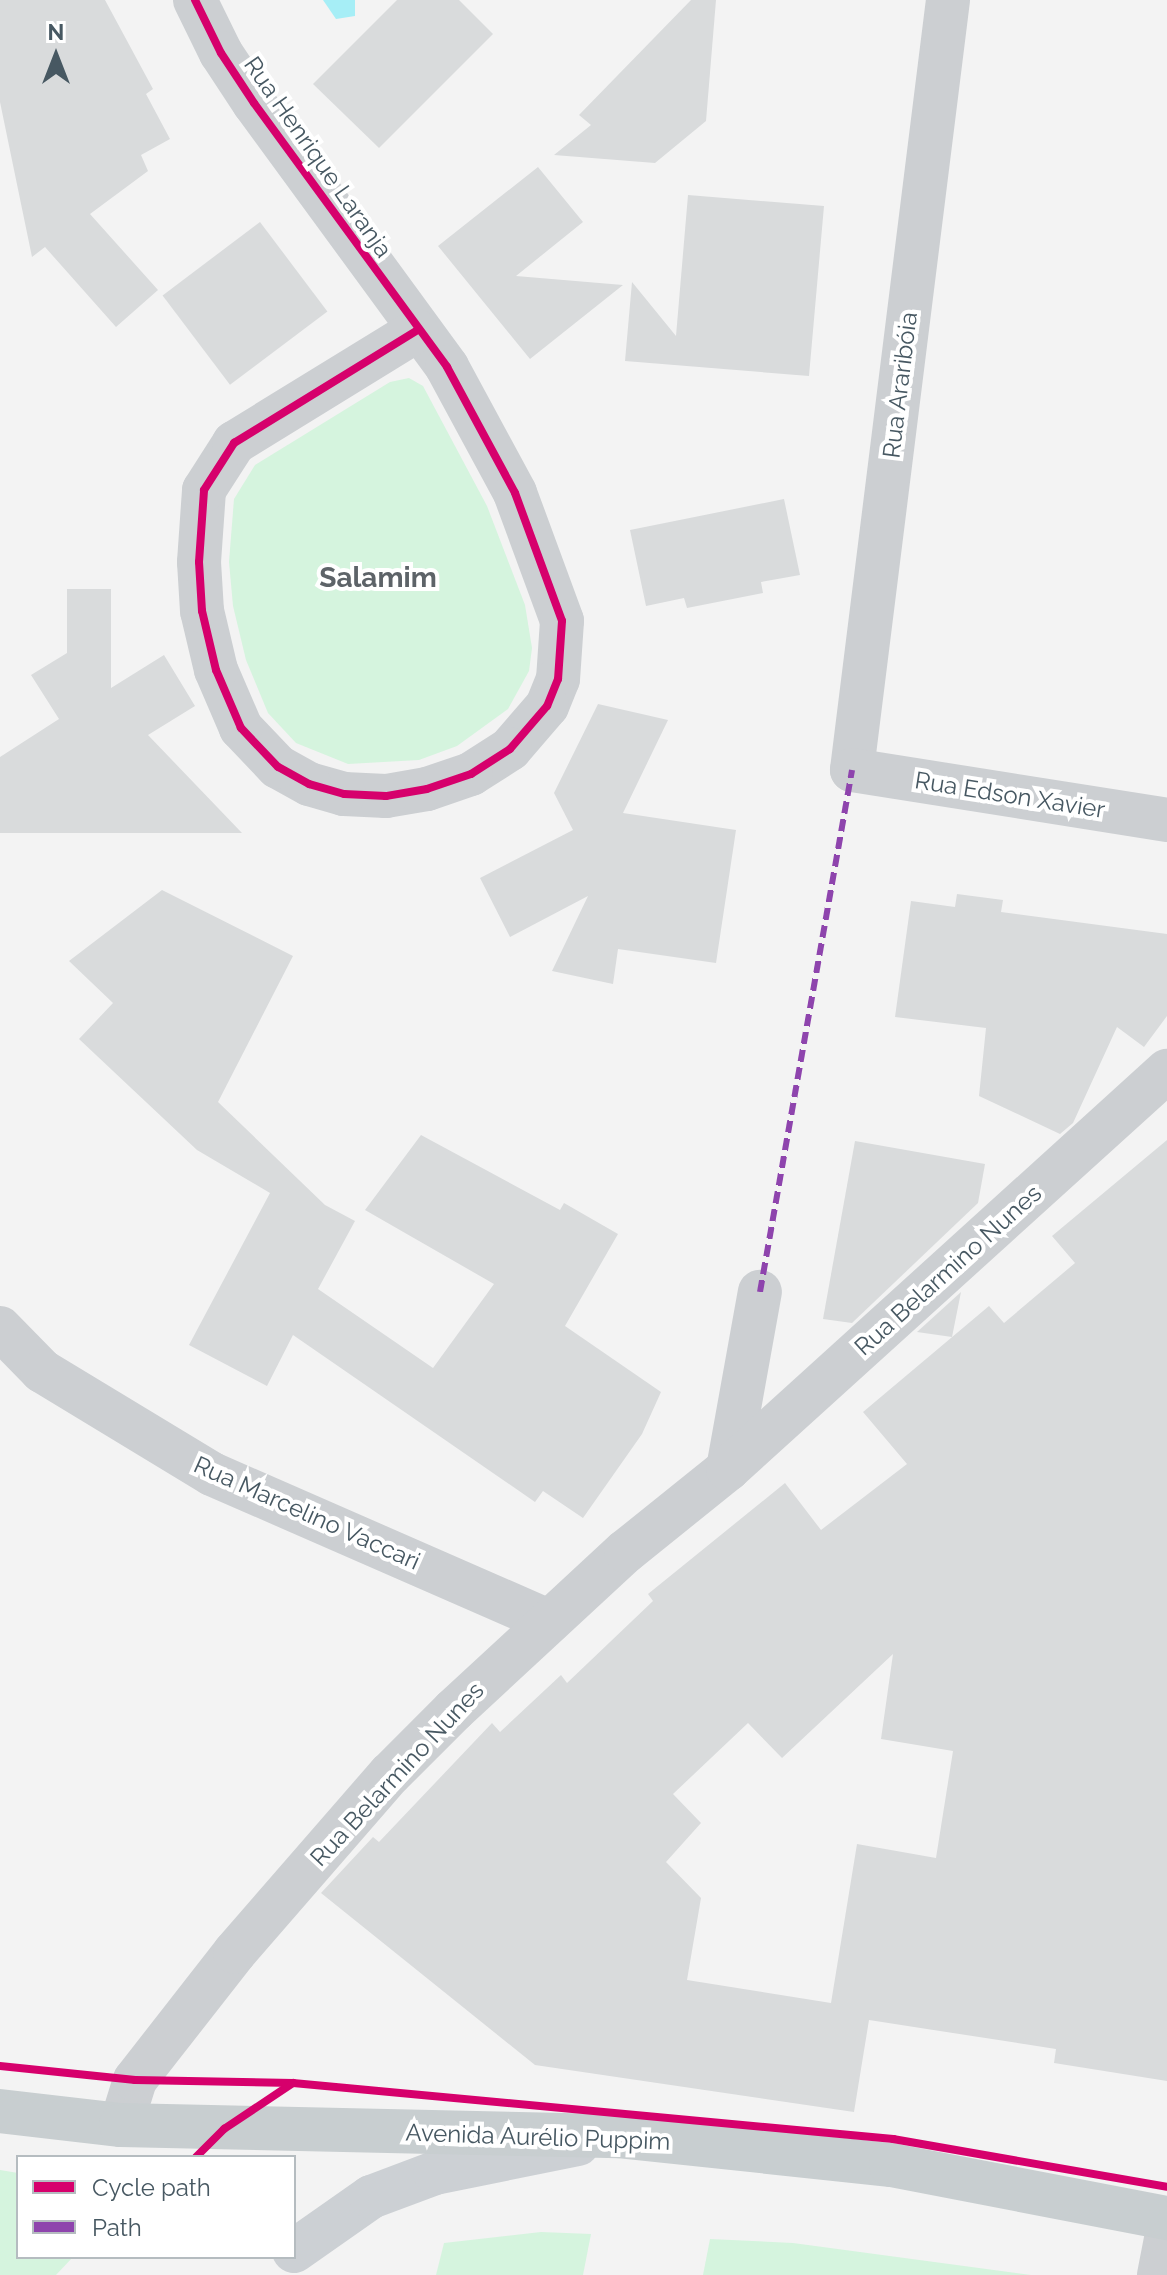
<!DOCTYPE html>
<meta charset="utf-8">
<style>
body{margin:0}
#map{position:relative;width:1167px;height:2275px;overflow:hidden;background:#f3f3f3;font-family:Raleway,sans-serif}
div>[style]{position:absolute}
.green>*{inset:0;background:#d5f4de}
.water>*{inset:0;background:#a6eef6}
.building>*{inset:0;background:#d9dbdc;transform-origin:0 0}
.minor>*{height:44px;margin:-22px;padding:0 22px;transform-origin:22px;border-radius:22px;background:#cccfd2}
.tertiary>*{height:44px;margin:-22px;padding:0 22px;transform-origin:22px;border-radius:22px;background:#cccfd2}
.secondary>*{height:44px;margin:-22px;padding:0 22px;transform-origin:22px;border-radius:22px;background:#ccd0d4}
.primary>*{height:44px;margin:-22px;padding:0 22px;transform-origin:22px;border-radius:22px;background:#c8ced0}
.quiet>*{height:6px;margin-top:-3px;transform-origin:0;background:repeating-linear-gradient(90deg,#8e44ad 0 12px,transparent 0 18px)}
.cycleway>*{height:8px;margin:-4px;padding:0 4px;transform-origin:4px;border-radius:4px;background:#d6006c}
span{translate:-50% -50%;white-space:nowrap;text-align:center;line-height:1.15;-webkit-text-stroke:8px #fff;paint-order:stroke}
.street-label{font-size:24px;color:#475862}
.quarter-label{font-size:28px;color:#5d6368;font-weight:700}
.legend{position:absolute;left:16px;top:2155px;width:280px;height:104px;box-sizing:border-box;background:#fff;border:2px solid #b5bcc0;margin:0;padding:10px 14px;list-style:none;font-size:24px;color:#475862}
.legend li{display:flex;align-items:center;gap:16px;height:40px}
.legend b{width:40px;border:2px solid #b5bcc0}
.north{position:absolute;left:16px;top:16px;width:80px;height:80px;-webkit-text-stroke:6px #fff;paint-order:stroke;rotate:0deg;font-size:22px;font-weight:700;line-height:32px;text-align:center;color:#475862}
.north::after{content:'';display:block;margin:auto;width:28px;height:36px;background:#475862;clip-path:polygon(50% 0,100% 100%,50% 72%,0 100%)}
</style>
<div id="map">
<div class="green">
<div style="clip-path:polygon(409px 378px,423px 386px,487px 506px,525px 605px,532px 648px,529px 671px,508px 709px,457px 746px,419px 760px,348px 764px,296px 743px,268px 713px,246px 660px,233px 606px,229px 562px,234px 499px,255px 465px,390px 382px)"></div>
<div style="clip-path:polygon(0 2170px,18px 2173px,18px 2257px,73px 2257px,56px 2275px,0 2275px)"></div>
<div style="clip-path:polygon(541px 2232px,591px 2234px,583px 2275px,436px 2275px,444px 2243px)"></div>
<div style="clip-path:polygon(710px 2239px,793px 2243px,1031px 2275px,703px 2275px)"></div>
</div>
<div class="water">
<div style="clip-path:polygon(323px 0,355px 0,355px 16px,336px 19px)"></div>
</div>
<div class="building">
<div style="clip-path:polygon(0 0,105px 0,153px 89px,146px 94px,170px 139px,141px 155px,148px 171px,90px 214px,158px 290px,116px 327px,45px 247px,32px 257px,0 102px)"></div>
<div style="clip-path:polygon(397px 0,459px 0,493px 34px,379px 148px,313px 84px)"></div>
<div style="clip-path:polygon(691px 0,716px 0,706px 121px,655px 163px,554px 155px,591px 125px,579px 115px)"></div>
<div style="clip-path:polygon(538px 167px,583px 222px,516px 276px,623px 285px,530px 359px,438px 246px)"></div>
<div style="clip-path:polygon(688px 195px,824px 206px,809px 376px,625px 361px,632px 282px,676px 336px)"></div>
<div style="left:260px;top:222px;width:112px;height:122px;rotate:53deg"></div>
<div style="clip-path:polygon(784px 499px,800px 575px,761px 582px,763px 593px,687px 608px,684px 598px,646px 606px,630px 530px)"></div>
<div style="clip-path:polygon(67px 589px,111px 589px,111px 688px,164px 655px,195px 706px,148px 735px,242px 833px,0 833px,0 757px,59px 719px,31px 675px,67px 653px)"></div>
<div style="clip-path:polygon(598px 704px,668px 720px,623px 813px,736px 830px,716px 963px,618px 949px,613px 984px,552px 971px,588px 896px,510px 937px,480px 878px,573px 830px,554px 793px)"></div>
<div style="clip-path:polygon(162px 890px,293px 956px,218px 1102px,325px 1205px,355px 1221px,318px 1289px,433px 1368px,494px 1284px,365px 1210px,421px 1135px,560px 1210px,564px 1203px,618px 1234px,565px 1326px,661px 1392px,642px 1434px,583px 1518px,543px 1491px,535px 1502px,293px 1335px,267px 1386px,189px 1345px,270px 1193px,197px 1150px,79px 1039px,113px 1003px,69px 961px)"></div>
<div style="clip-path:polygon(957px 894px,1003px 900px,1001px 912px,1167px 934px,1167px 1016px,1144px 1047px,1117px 1027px,1073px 1123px,1060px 1134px,979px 1096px,986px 1028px,895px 1017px,911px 901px,955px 907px)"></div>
<div style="clip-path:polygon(evenodd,1167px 1140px,1167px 2081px,1054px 2063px,1056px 2049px,869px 2020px,854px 2112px,535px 2065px,321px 1893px,373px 1837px,379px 1842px,492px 1723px,500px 1732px,561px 1675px,567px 1683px,653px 1601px,648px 1594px,785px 1483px,821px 1530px,907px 1464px,863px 1412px,989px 1306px,1004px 1323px,1075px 1263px,1052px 1236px,1167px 1140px,893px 1654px,881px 1739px,953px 1751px,936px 1858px,857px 1844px,831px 2003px,687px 1980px,701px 1898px,666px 1862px,701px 1823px,673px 1794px,748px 1723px,782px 1758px,893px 1654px)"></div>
<div style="clip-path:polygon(855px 1141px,985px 1164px,978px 1203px,852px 1323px,823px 1319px)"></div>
<div style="clip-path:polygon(961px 1292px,952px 1337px,917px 1332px)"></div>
</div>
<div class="minor">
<div style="left:195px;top:0;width:59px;rotate:63.9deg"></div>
<div style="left:221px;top:53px;width:60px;rotate:56.6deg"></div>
<div style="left:254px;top:103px;width:327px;rotate:53.8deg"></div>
<div style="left:447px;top:367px;width:143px;rotate:61.6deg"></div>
<div style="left:515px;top:493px;width:136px;rotate:69.8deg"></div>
<div style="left:562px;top:621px;width:58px;rotate:93.9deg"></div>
<div style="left:558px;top:679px;width:29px;rotate:112deg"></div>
<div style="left:547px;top:706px;width:57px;rotate:130.7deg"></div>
<div style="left:510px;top:749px;width:46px;rotate:147.3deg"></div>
<div style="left:471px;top:774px;width:46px;rotate:161.2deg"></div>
<div style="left:427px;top:789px;width:42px;rotate:170.3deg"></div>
<div style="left:386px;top:796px;width:42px;rotate:-177.3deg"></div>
<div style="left:344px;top:794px;width:36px;rotate:-164deg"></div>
<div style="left:309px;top:784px;width:35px;rotate:-151deg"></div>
<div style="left:278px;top:767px;width:54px;rotate:-133.5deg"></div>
<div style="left:241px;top:728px;width:63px;rotate:-113.3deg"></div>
<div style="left:216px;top:670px;width:61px;rotate:-103.3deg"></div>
<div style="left:202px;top:611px;width:49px;rotate:-93.5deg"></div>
<div style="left:199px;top:562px;width:72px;rotate:-86deg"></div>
<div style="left:204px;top:490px;width:56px;rotate:-57.4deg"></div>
<div style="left:234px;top:443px;width:214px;rotate:-31.6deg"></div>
<div style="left:948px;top:0;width:776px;rotate:97.11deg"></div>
<div style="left:852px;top:770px;width:319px;rotate:9deg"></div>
<div style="left:0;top:1328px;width:60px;rotate:45.7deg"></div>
<div style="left:42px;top:1371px;width:199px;rotate:31.2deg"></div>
<div style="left:212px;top:1474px;width:368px;rotate:23.6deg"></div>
<div style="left:728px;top:1469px;width:180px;rotate:-79.8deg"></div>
<div style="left:1159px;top:2275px;width:42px;rotate:-79deg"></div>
</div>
<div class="tertiary">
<div style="left:121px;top:2125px;width:47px;rotate:-72.7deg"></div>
<div style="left:135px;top:2080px;width:162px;rotate:-52deg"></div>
<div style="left:235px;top:1952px;width:236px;rotate:-49deg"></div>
<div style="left:390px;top:1774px;width:91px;rotate:-45deg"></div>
<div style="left:454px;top:1710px;width:234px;rotate:-42.8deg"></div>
<div style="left:626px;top:1551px;width:131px;rotate:-38.8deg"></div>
<div style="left:728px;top:1469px;width:593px;rotate:-42.2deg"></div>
</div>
<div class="secondary">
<div style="left:294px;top:2251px;width:94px;rotate:-35deg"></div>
<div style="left:371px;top:2197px;width:68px;rotate:-20.6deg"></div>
<div style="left:435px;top:2173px;width:146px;rotate:-11.5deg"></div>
</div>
<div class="primary">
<div style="left:0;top:2111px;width:122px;rotate:6.6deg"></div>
<div style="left:121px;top:2125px;width:498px;rotate:1.3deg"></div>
<div style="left:619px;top:2136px;width:274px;rotate:6.1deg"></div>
<div style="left:891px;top:2165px;width:281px;rotate:10.9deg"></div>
</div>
<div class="quiet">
<div style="left:760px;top:1292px;width:530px;rotate:-80deg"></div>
</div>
<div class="cycleway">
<div style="left:195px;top:0;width:59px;rotate:63.9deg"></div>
<div style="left:221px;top:53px;width:60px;rotate:56.6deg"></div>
<div style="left:254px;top:103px;width:327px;rotate:53.8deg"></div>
<div style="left:447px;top:367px;width:143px;rotate:61.6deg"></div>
<div style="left:515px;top:493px;width:136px;rotate:69.8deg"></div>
<div style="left:562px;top:621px;width:58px;rotate:93.9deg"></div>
<div style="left:558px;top:679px;width:29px;rotate:112deg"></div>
<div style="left:547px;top:706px;width:57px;rotate:130.7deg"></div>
<div style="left:510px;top:749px;width:46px;rotate:147.3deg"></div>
<div style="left:471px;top:774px;width:46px;rotate:161.2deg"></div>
<div style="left:427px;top:789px;width:42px;rotate:170.3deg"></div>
<div style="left:386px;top:796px;width:42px;rotate:-177.3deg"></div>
<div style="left:344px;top:794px;width:36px;rotate:-164deg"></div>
<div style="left:309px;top:784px;width:35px;rotate:-151deg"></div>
<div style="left:278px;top:767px;width:54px;rotate:-133.5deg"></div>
<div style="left:241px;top:728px;width:63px;rotate:-113.3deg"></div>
<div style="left:216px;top:670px;width:61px;rotate:-103.3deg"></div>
<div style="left:202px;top:611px;width:49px;rotate:-93.5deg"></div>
<div style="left:199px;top:562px;width:72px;rotate:-86deg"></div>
<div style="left:204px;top:490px;width:56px;rotate:-57.4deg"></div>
<div style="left:234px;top:443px;width:214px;rotate:-31.6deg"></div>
<div style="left:0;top:2066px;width:136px;rotate:5.9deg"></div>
<div style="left:135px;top:2080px;width:158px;rotate:1.1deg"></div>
<div style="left:293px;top:2083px;width:603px;rotate:5.33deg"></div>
<div style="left:893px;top:2139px;width:278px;rotate:9.9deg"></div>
<div style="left:196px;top:2157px;width:40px;rotate:-45deg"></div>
<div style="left:224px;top:2129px;width:83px;rotate:-33.7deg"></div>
</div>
<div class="street-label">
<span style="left:318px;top:157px;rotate:55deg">Rua Henrique Laranja</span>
<span style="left:900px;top:385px;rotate:-83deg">Rua Araribóia</span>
<span style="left:1010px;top:795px;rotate:9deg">Rua Edson Xavier</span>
<span style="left:948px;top:1270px;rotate:-42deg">Rua Belarmino Nunes</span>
<span style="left:307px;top:1513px;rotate:24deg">Rua Marcelino Vaccari</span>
<span style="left:397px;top:1774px;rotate:-47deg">Rua Belarmino Nunes</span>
<span style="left:538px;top:2137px;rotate:2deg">Avenida Aurélio Puppim</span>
</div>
<div class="quarter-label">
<span style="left:378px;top:578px">Salamim</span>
</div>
<ul class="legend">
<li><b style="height:10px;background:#d6006c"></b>Cycle path</li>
<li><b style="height:10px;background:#8e44ad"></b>Path</li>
</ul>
<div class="north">N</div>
</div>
